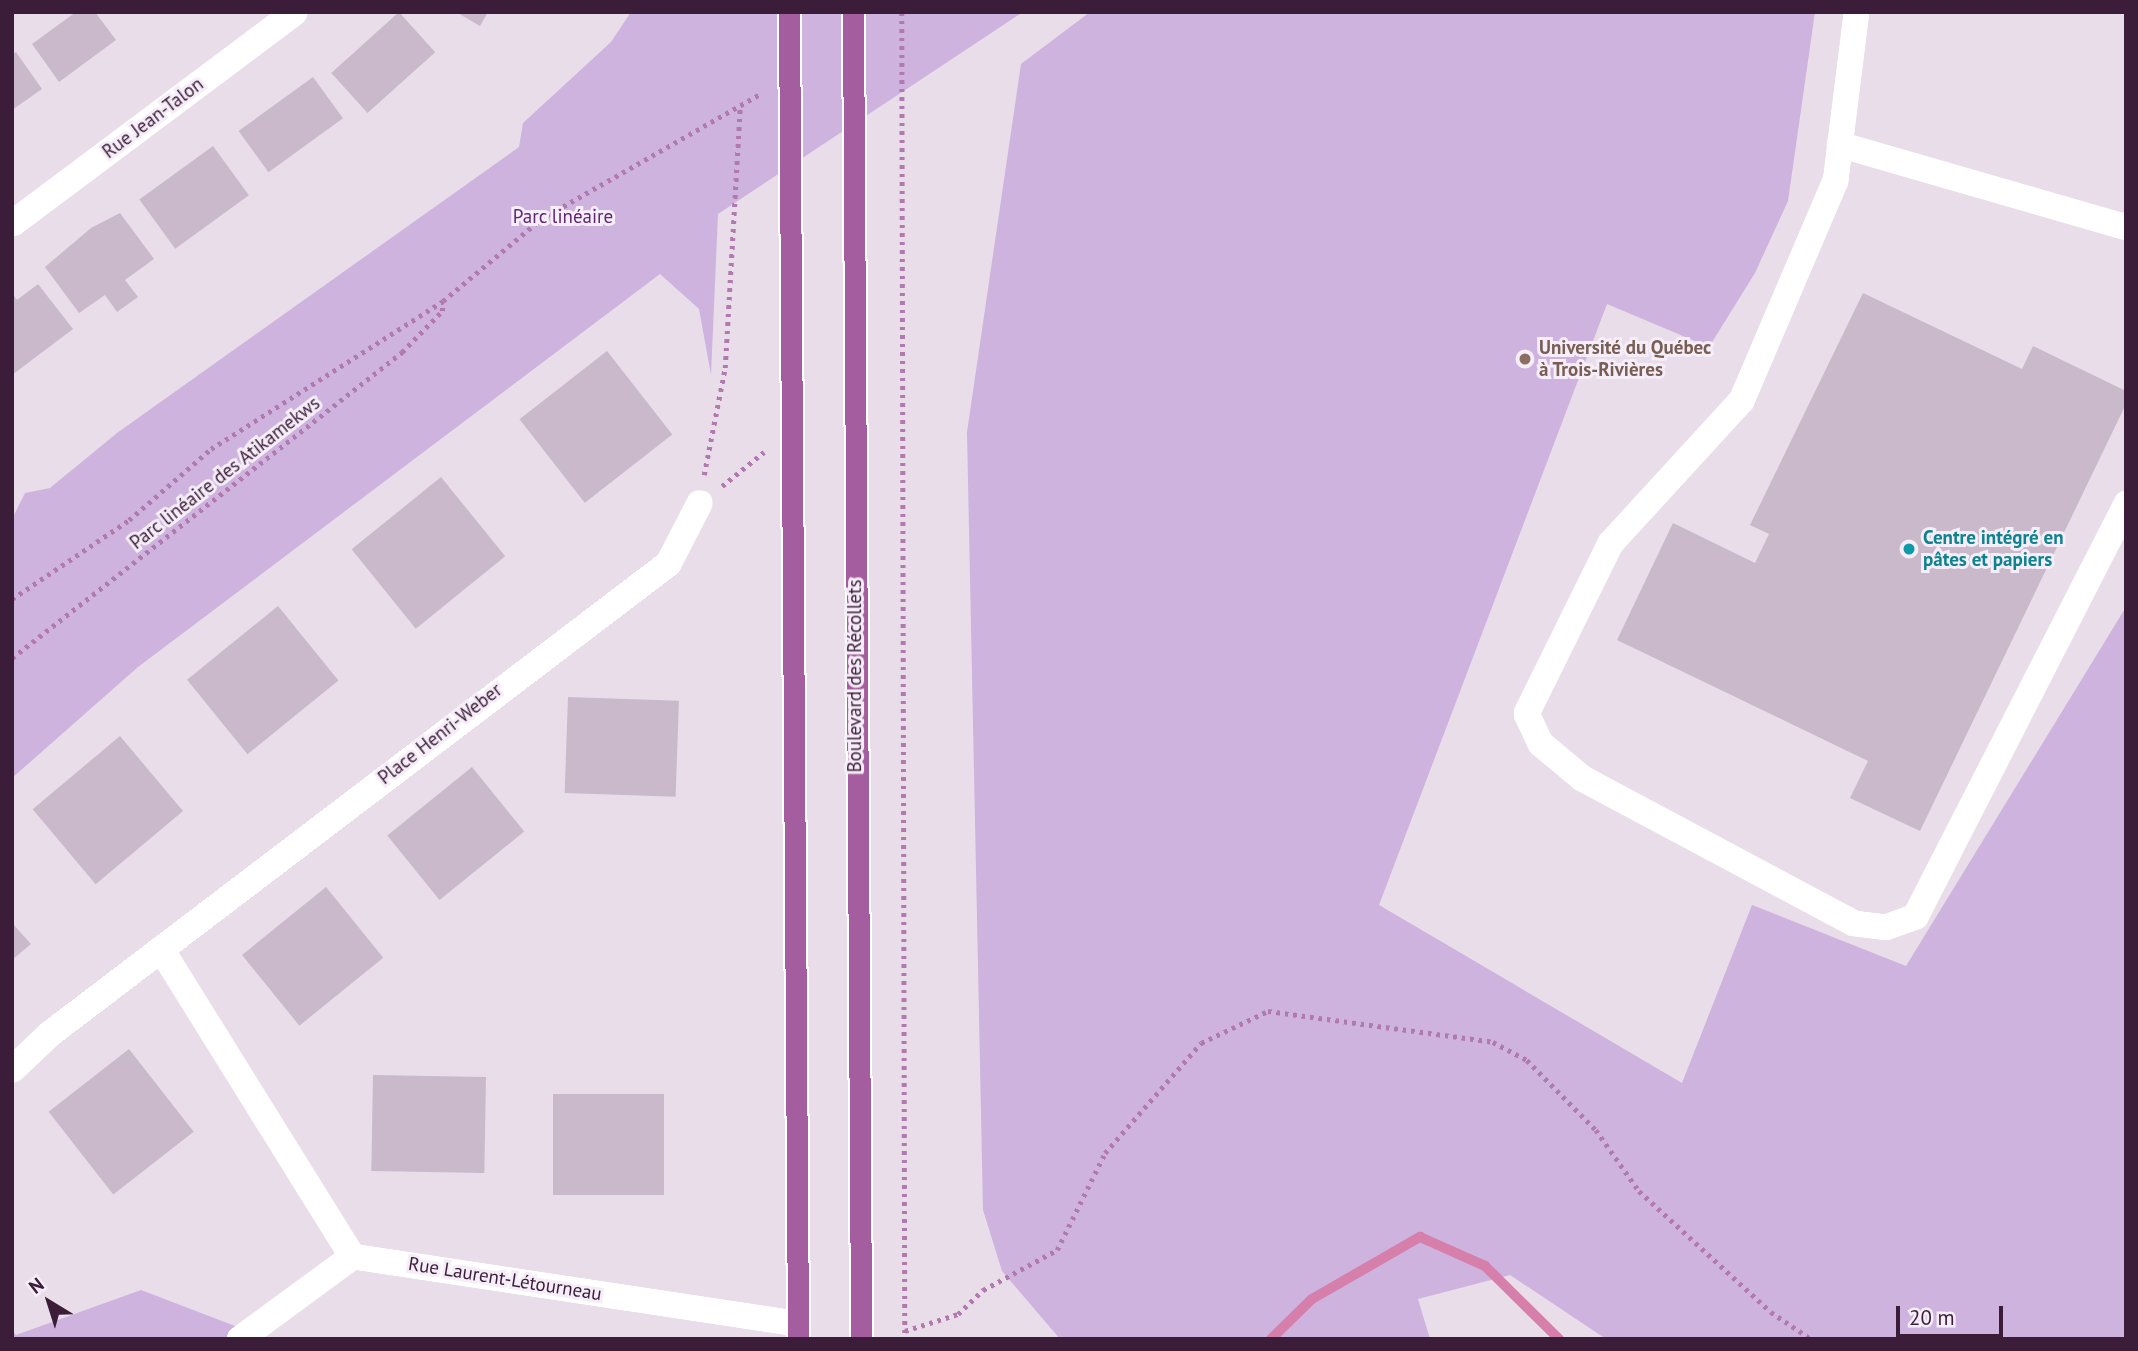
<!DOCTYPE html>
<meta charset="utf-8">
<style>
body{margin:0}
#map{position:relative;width:2138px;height:1351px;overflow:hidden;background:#e9ddea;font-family:"PT Sans",sans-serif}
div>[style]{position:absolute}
.green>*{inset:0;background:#cdb3de}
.stream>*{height:10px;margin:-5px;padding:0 5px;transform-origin:5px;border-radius:5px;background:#d57faa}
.building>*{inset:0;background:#c9b9cb;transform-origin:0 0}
.path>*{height:4.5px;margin-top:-2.25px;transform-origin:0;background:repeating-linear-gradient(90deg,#b17aaf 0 3.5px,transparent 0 8.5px)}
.roads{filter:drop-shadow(2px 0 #fff) drop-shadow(-2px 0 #fff) drop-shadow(0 2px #fff) drop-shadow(0 -2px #fff)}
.minor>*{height:21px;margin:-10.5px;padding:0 10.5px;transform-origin:10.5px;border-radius:10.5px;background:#fff}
.major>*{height:21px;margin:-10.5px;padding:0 10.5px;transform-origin:10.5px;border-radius:10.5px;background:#a45d9e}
.dots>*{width:19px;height:19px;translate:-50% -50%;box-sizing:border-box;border:4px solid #f5edf7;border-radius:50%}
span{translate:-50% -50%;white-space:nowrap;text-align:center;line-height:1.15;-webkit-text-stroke:6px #f5edf7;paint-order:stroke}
.street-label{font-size:19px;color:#3b1d39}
.park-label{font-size:19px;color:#5f2575}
.education-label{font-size:19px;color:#785e54;font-weight:700}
.left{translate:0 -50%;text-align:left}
.culture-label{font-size:19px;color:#0d838f;font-weight:700}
.frame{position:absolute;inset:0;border:14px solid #3b1d39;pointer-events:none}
.north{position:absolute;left:14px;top:1267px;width:70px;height:70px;-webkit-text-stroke:5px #f5edf7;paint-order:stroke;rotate:322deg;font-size:19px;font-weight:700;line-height:28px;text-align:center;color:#3b1d39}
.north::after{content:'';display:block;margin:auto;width:24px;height:32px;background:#3b1d39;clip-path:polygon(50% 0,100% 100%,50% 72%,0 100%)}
.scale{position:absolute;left:1896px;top:1306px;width:107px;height:32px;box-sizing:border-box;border:4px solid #3b1d39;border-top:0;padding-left:9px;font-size:21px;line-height:24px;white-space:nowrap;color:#3b1d39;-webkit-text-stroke:5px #f5edf7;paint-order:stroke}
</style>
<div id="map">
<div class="green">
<div style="clip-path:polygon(631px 12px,1023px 12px,718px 214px,711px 375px,699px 309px,660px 274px,138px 667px,12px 778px,12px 519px,25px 493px,50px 488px,117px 433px,519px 147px,523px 123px,611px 42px)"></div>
<div style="clip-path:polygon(1090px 12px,1815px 12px,1788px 201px,1755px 273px,1709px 347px,1607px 304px,1379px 905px,1682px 1083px,1752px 905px,1906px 966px,2126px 607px,2126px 1339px,1606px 1339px,1510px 1275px,1418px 1299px,1430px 1339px,1060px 1339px,1002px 1271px,983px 1210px,967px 432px,1021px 64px)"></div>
<div style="clip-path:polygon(141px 1290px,269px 1339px,12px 1339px,12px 1330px,16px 1335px)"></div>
</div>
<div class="stream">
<div style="left:1271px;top:1339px;width:57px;rotate:-44.3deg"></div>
<div style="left:1312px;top:1299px;width:125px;rotate:-29.9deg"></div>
<div style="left:1420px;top:1237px;width:71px;rotate:24deg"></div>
<div style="left:1485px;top:1266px;width:104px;rotate:44.6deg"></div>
</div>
<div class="building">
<div style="clip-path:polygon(76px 12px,95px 12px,116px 40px,59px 82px,32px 44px)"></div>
<div style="left:399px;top:12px;width:54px;height:91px;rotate:48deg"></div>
<div style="clip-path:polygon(456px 12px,488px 12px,480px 26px)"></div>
<div style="clip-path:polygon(16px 52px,42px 89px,12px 110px,12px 54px)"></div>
<div style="left:313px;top:77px;width:51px;height:92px;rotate:54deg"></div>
<div style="left:213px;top:146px;width:61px;height:91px;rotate:54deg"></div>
<div style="clip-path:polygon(120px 213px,154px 259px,125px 280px,138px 297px,117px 312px,105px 295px,79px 313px,45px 267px,91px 228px)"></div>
<div style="clip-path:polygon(38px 284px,73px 329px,12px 375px,12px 293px,17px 300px)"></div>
<div style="clip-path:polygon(1863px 293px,2022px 369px,2033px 346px,2126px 391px,2126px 404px,1920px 831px,1850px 798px,1868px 761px,1617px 640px,1673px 523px,1755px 563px,1769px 534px,1750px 525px)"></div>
<div style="left:607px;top:351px;width:106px;height:111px;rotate:52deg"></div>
<div style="left:441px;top:477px;width:102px;height:115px;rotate:51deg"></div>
<div style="left:278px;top:606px;width:96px;height:117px;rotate:51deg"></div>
<div style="left:568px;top:697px;width:111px;height:96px;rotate:2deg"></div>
<div style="left:120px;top:736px;width:98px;height:114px;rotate:50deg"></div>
<div style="left:472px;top:767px;width:83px;height:109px;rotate:51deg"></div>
<div style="left:326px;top:887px;width:91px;height:108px;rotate:51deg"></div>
<div style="clip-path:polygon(12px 923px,31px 944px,12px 960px)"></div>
<div style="left:129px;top:1049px;width:105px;height:102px;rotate:52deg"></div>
<div style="left:373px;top:1075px;width:113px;height:96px;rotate:1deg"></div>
<div style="left:553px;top:1094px;width:111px;height:101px"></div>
</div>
<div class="path">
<div style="left:902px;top:12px;width:1327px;rotate:89.87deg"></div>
<div style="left:704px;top:475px;width:109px;rotate:-78.9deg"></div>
<div style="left:725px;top:368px;width:261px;rotate:-86.7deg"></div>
<div style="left:722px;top:486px;width:54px;rotate:-39deg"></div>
<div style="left:12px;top:599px;width:141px;rotate:-34deg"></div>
<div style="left:129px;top:520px;width:108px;rotate:-40.9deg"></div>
<div style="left:211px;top:449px;width:275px;rotate:-32.5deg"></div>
<div style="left:443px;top:301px;width:128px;rotate:-39.9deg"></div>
<div style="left:541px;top:219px;width:254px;rotate:-29.7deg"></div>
<div style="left:12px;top:658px;width:496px;rotate:-38.1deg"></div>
<div style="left:402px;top:352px;width:57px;rotate:-45.7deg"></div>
<div style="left:442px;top:311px;width:9px;rotate:-84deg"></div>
<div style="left:905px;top:1331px;width:56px;rotate:-17.8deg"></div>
<div style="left:958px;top:1314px;width:35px;rotate:-44deg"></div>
<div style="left:983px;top:1290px;width:84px;rotate:-28.4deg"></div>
<div style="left:1057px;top:1250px;width:108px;rotate:-63.7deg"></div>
<div style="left:1105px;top:1153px;width:146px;rotate:-48.9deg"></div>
<div style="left:1201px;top:1043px;width:74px;rotate:-25.5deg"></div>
<div style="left:1268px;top:1011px;width:227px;rotate:7.8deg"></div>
<div style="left:1493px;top:1042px;width:38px;rotate:28deg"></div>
<div style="left:1527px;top:1060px;width:98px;rotate:45.4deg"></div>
<div style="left:1596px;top:1130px;width:75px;rotate:54.8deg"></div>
<div style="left:1639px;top:1191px;width:179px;rotate:42.5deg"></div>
<div style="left:1771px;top:1312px;width:48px;rotate:34deg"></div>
</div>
<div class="roads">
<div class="minor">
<div style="left:1856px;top:12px;width:169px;rotate:97.1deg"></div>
<div style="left:1835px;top:180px;width:239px;rotate:113.1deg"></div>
<div style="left:1741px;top:400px;width:194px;rotate:132.5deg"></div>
<div style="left:1610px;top:543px;width:190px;rotate:116.3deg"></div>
<div style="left:1526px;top:713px;width:33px;rotate:65deg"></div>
<div style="left:1540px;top:743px;width:55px;rotate:39.8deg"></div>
<div style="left:1582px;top:778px;width:308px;rotate:28.1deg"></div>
<div style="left:1854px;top:923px;width:31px;rotate:7deg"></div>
<div style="left:1885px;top:927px;width:32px;rotate:-20deg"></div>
<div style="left:1915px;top:916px;width:464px;rotate:-62.9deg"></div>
<div style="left:1839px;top:144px;width:299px;rotate:16.1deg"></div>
<div style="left:12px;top:223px;width:352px;rotate:-36.8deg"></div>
<div style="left:162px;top:951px;width:359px;rotate:58.1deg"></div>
<div style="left:12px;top:1069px;width:52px;rotate:-43.5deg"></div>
<div style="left:50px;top:1033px;width:776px;rotate:-37.25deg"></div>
<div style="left:668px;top:563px;width:68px;rotate:-62.7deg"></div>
<div style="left:239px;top:1339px;width:140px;rotate:-36.3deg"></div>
<div style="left:352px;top:1256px;width:449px;rotate:8.6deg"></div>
</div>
<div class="major">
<div style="left:789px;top:12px;width:1327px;rotate:89.61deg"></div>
<div style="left:853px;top:12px;width:1327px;rotate:89.65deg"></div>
</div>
</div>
<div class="dots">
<div style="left:1525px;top:359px;background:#8d6e63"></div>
<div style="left:1909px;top:549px;background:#0f9aa8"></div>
</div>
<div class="street-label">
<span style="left:153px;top:118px;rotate:-37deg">Rue Jean-Talon</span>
<span style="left:225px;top:473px;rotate:-38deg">Parc linéaire des Atikamekws</span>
<span style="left:855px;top:676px;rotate:-90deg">Boulevard des Récollets</span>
<span style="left:440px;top:734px;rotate:-38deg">Place Henri-Weber</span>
<span style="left:505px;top:1279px;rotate:9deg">Rue Laurent-Létourneau</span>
</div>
<div class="park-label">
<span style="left:563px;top:217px">Parc linéaire</span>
</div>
<div class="education-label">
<span class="left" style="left:1539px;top:359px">Université du Québec<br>à Trois-Rivières</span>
</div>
<div class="culture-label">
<span class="left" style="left:1923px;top:549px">Centre intégré en<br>pâtes et papiers</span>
</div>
<div class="frame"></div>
<div class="north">N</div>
<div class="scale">20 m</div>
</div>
